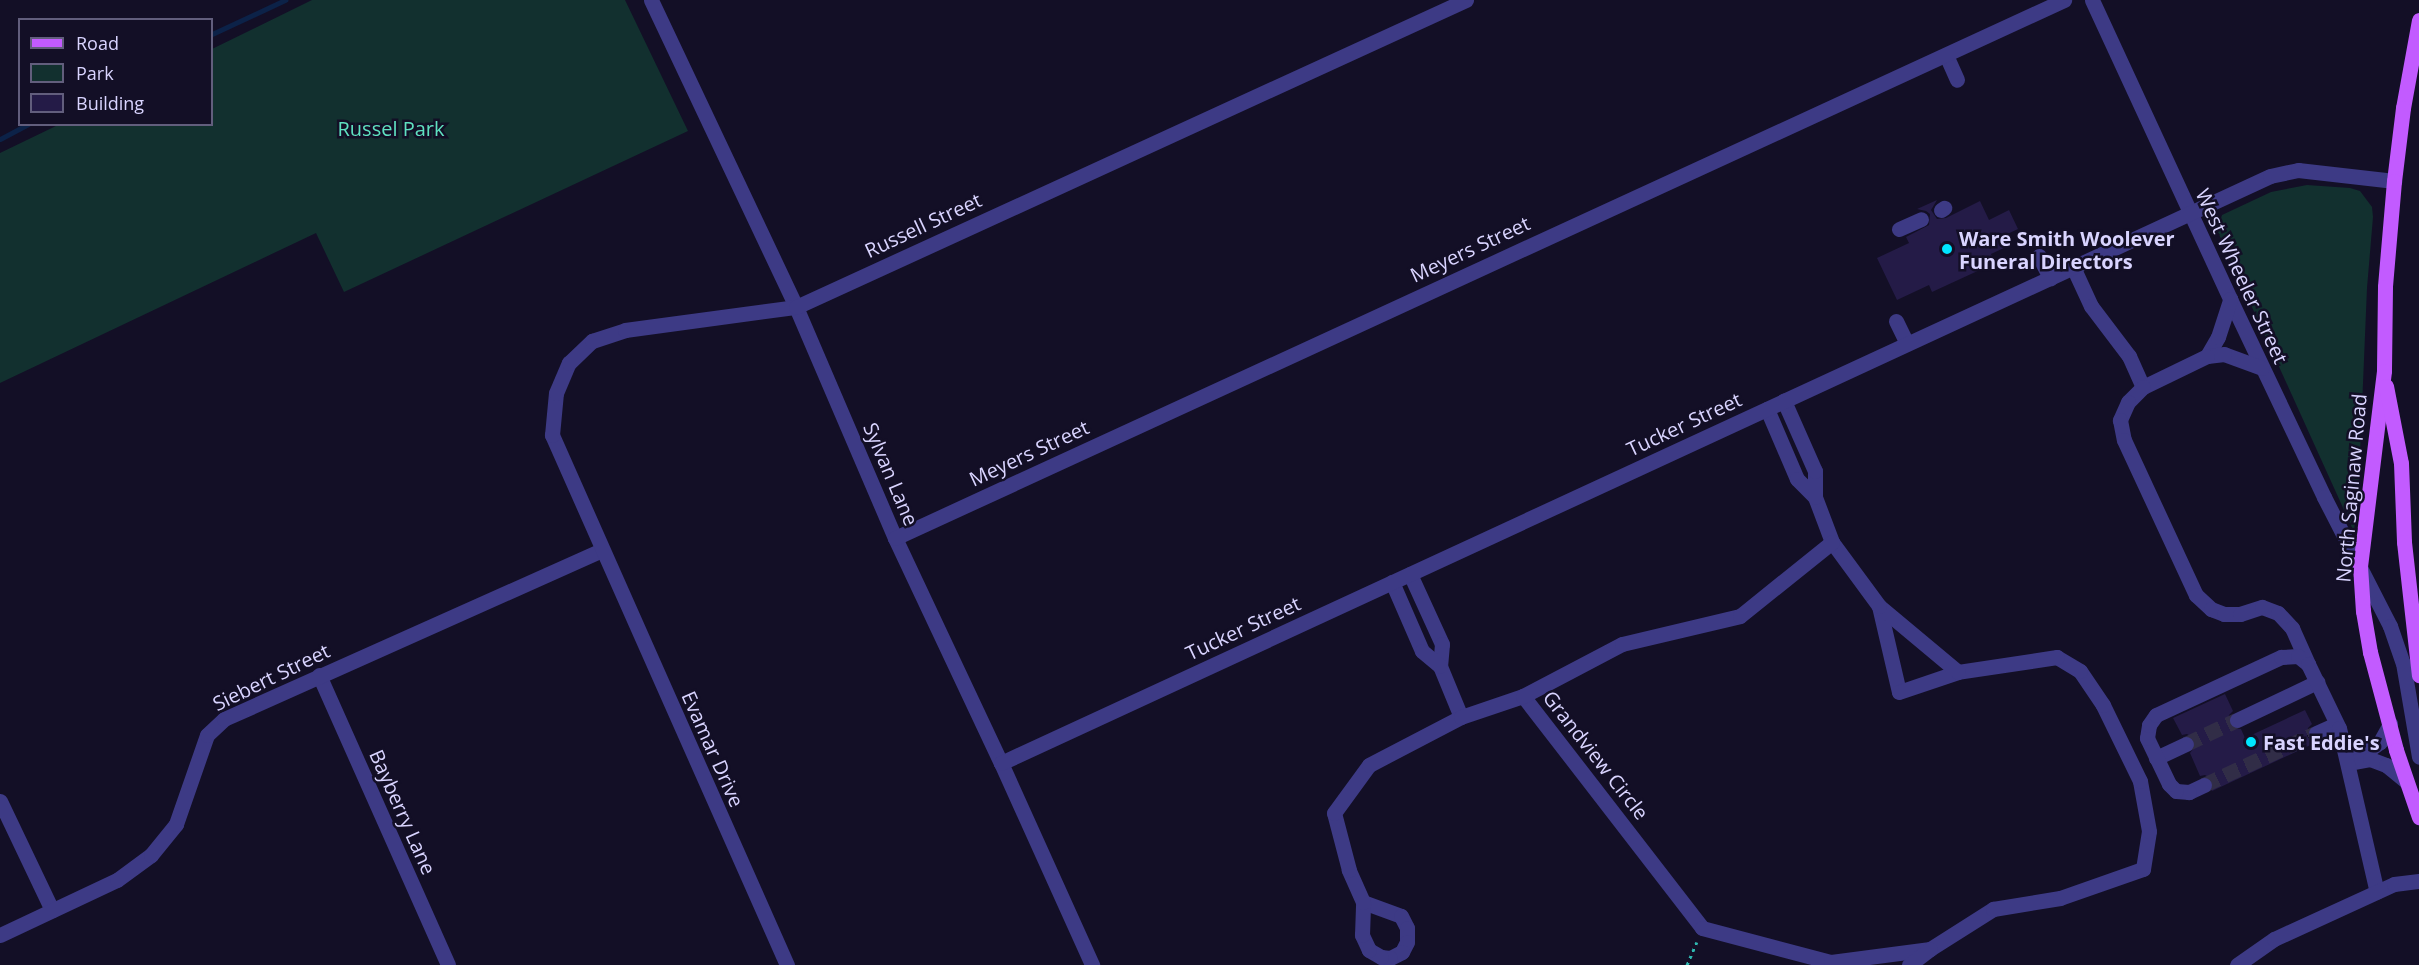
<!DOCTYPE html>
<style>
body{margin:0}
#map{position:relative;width:2419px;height:965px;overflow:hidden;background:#130f26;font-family:"Open Sans",sans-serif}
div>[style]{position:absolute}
.green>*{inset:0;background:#12302f}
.stream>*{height:5px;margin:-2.5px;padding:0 2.5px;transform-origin:2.5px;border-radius:2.5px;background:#0c2248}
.building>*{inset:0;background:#241b47}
.minor-tunnel>*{height:15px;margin-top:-7.5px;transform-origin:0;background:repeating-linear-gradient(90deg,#312d47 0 15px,transparent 0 23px)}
.path>*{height:3px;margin-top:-1.5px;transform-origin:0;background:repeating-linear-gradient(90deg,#2fb8b0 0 3px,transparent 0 7.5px)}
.minor>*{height:15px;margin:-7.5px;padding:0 7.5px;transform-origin:7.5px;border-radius:7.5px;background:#3d3a85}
.major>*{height:15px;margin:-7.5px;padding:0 7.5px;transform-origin:7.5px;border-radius:7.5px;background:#c25bff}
.dots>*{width:16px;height:16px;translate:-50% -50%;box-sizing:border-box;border:3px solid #130f26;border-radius:50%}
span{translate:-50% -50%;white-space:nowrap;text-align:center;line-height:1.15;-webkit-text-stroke:5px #130f26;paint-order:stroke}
.park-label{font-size:20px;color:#5fe0c0}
.street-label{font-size:20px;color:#d9d4ff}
.poi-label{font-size:20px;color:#d9d4ff;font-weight:700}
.left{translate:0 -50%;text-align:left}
.legend{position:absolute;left:18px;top:18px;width:195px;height:108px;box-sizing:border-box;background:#130f26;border:2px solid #625e7d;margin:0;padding:8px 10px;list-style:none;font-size:18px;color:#d9d4ff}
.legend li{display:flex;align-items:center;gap:12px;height:30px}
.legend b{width:30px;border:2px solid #625e7d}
</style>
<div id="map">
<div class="green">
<div style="clip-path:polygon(312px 0,625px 0,688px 131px,344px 292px,316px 233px,0 383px,0 153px,58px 125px,212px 124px,212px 49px)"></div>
<div style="clip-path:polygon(2307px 185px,2350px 188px,2360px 191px,2372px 207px,2373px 217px,2367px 288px,2359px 478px,2354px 532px,2217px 230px,2222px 215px,2271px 192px)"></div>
</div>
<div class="stream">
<div style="left:212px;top:34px;width:81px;rotate:-25deg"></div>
<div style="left:0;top:139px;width:32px;rotate:-28deg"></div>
</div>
<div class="building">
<div style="clip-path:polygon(1937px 200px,1931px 210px,1937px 219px,1946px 218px,1980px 201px,1989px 220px,2009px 210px,2018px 229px,2001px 237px,2006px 247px,1991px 254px,1995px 263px,1932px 292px,1929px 285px,1897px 300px,1877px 258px,1909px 243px,1906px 237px,1929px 225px,1930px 214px,1926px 211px,1917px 209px)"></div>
<div style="clip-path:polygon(2225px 694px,2233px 711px,2229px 715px,2228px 724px,2232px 728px,2241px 729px,2245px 738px,2305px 710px,2312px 724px,2308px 728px,2307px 736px,2311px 741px,2317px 742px,2212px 791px,2213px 780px,2205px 775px,2200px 776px,2190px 753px,2196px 745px,2195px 739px,2187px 734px,2182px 735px,2173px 718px)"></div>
</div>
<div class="minor-tunnel">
<div style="left:2186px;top:744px;width:56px;rotate:-25.2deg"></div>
<div style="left:2204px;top:785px;width:123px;rotate:-24.9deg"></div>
</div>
<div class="path">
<div style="left:1687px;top:965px;width:25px;rotate:-67deg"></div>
</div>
<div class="minor">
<div style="left:651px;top:0;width:340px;rotate:64.7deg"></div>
<div style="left:796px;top:307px;width:251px;rotate:66.8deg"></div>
<div style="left:895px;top:538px;width:249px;rotate:64.8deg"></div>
<div style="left:1001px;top:763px;width:222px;rotate:65.7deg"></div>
<div style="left:2092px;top:0;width:329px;rotate:65.2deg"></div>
<div style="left:2230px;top:299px;width:219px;rotate:64.6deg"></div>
<div style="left:2324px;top:497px;width:145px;rotate:62.9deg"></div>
<div style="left:2390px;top:626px;width:39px;rotate:71deg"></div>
<div style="left:2403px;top:663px;width:95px;rotate:80.3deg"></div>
<div style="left:1946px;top:55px;width:27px;rotate:66deg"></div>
<div style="left:1941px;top:210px;width:4px;rotate:-34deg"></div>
<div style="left:1899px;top:229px;width:24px;rotate:-24deg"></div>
<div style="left:2039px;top:256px;width:25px;rotate:63deg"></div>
<div style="left:2073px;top:267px;width:43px;rotate:65.2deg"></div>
<div style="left:2091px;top:306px;width:63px;rotate:52.8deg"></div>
<div style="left:2129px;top:356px;width:34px;rotate:66deg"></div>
<div style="left:1896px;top:321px;width:25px;rotate:64deg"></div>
<div style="left:2207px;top:356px;width:22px;rotate:-60deg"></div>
<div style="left:2218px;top:337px;width:40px;rotate:-72deg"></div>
<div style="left:2262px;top:368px;width:40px;rotate:-159.8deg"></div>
<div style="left:2224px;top:354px;width:17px;rotate:173deg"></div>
<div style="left:2207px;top:356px;width:71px;rotate:154.2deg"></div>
<div style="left:2143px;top:387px;width:21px;rotate:135deg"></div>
<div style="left:2128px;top:402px;width:20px;rotate:114deg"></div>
<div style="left:2120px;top:420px;width:20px;rotate:79deg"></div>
<div style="left:2124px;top:440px;width:171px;rotate:65.1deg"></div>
<div style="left:2196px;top:595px;width:21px;rotate:43deg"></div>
<div style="left:2211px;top:609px;width:14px;rotate:21deg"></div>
<div style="left:2224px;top:614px;width:16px"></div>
<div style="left:2240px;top:614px;width:23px;rotate:-18deg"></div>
<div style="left:2262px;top:607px;width:17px;rotate:21deg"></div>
<div style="left:2278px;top:613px;width:21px;rotate:47deg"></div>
<div style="left:2292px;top:628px;width:39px;rotate:66deg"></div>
<div style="left:1767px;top:409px;width:76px;rotate:66.8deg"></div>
<div style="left:1797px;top:479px;width:25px;rotate:45deg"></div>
<div style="left:895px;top:538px;width:1287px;rotate:-24.71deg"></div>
<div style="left:1410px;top:574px;width:77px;rotate:65.4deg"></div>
<div style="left:1442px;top:644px;width:22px;rotate:95deg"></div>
<div style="left:1440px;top:666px;width:55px;rotate:67.6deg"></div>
<div style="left:1392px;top:582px;width:75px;rotate:66.5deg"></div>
<div style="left:1422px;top:651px;width:23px;rotate:40deg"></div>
<div style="left:1879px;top:606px;width:88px;rotate:76.9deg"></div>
<div style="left:1899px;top:692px;width:62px;rotate:-18.7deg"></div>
<div style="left:319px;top:675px;width:317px;rotate:66deg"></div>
<div style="left:1523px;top:696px;width:293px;rotate:52.3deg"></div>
<div style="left:1702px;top:928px;width:133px;rotate:14.8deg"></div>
<div style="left:1831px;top:962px;width:100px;rotate:-7.5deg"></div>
<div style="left:1930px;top:949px;width:75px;rotate:-32.4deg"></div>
<div style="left:1993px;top:909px;width:68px;rotate:-9.3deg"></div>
<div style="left:2060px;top:898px;width:88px;rotate:-19.3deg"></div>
<div style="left:2143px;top:869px;width:38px;rotate:-81deg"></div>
<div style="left:2149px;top:831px;width:51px;rotate:-100.2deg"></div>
<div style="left:2140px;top:781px;width:85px;rotate:-116deg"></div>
<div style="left:2103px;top:705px;width:41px;rotate:-124.1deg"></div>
<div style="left:2080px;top:671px;width:27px;rotate:-149deg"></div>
<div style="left:2057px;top:657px;width:100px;rotate:171.4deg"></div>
<div style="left:1958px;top:672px;width:103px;rotate:-140.1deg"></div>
<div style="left:1879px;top:606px;width:79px;rotate:-126.3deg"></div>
<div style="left:1832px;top:542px;width:48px;rotate:-110.7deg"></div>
<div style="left:1815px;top:497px;width:26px;rotate:-90deg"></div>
<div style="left:1815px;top:471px;width:77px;rotate:-113.9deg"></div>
<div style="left:2237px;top:720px;width:89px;rotate:-25.4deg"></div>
<div style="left:2316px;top:733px;width:22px;rotate:-24deg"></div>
<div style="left:2353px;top:752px;width:16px;rotate:-7deg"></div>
<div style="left:2369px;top:750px;width:14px;rotate:-36deg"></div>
<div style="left:2380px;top:742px;width:21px;rotate:-61deg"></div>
<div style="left:2156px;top:758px;width:33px;rotate:-25deg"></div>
<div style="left:1001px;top:763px;width:1398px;rotate:-24.82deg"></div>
<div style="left:2270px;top:176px;width:29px;rotate:-12deg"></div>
<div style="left:2298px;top:170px;width:97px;rotate:6.5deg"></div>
<div style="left:2348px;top:763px;width:22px;rotate:-10deg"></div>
<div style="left:2370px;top:759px;width:17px;rotate:21deg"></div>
<div style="left:2386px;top:765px;width:26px;rotate:39deg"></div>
<div style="left:2204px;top:785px;width:17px;rotate:155deg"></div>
<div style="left:2189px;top:792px;width:13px;rotate:-176deg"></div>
<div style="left:2176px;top:791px;width:10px;rotate:-135deg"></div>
<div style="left:2169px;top:784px;width:51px;rotate:-115.6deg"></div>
<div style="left:2147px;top:738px;width:13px;rotate:-81deg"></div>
<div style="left:2149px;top:725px;width:12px;rotate:-55deg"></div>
<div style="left:2156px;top:715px;width:138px;rotate:-24.9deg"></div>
<div style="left:2281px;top:657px;width:17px;rotate:-3deg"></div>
<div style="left:2298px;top:656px;width:13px;rotate:39deg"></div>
<div style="left:2308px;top:664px;width:71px;rotate:64.2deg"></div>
<div style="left:2339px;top:728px;width:168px;rotate:77deg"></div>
<div style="left:0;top:801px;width:121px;rotate:64.5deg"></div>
<div style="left:1363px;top:902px;width:40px;rotate:20.2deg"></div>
<div style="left:1401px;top:916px;width:13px;rotate:63deg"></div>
<div style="left:1407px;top:928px;width:14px;rotate:90deg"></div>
<div style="left:1407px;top:942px;width:11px;rotate:117deg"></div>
<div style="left:1402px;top:952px;width:13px;rotate:153deg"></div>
<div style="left:1390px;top:958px;width:9px;rotate:-174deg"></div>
<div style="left:1381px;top:957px;width:14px;rotate:-150deg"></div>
<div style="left:1369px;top:950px;width:17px;rotate:-115deg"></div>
<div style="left:1362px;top:935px;width:33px;rotate:-88deg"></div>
<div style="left:1363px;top:902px;width:35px;rotate:-114deg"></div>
<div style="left:1349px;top:870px;width:59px;rotate:-104.7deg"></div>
<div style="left:1334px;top:813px;width:59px;rotate:-53.9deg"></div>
<div style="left:1369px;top:765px;width:104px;rotate:-27.6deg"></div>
<div style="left:1461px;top:717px;width:65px;rotate:-18.7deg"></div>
<div style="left:1523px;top:696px;width:112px;rotate:-27.7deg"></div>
<div style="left:1622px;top:644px;width:121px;rotate:-13.3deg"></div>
<div style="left:1740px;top:616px;width:118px;rotate:-38.8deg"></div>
<div style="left:0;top:935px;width:129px;rotate:-25.2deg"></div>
<div style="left:117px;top:880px;width:42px;rotate:-36.3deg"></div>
<div style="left:151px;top:855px;width:40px;rotate:-51deg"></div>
<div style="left:176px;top:824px;width:94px;rotate:-70.8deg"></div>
<div style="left:207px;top:735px;width:23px;rotate:-43deg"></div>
<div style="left:224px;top:719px;width:413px;rotate:-24.1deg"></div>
<div style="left:787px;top:965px;width:580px;rotate:-113.91deg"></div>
<div style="left:552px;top:435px;width:42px;rotate:-84.6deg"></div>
<div style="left:556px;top:393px;width:33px;rotate:-67deg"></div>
<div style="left:569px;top:363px;width:32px;rotate:-44deg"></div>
<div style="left:592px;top:341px;width:35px;rotate:-18deg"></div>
<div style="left:625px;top:330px;width:173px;rotate:-7.7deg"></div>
<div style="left:796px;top:307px;width:737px;rotate:-24.62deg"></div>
<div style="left:1909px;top:965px;width:26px;rotate:-37deg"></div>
<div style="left:2237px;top:965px;width:45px;rotate:-35.1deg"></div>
<div style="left:2274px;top:939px;width:132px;rotate:-24.6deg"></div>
<div style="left:2394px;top:884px;width:25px;rotate:-7deg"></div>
</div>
<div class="major">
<div style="left:2419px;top:20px;width:89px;rotate:100.3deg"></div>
<div style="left:2403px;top:108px;width:74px;rotate:97deg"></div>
<div style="left:2394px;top:181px;width:106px;rotate:94.9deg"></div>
<div style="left:2385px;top:287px;width:84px;rotate:90.7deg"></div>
<div style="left:2384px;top:371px;width:196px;rotate:97deg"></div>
<div style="left:2360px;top:566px;width:45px;rotate:86.2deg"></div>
<div style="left:2363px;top:611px;width:42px;rotate:80.3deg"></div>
<div style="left:2370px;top:652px;width:101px;rotate:75.1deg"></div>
<div style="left:2396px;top:750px;width:71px;rotate:71.1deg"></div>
<div style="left:2386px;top:386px;width:78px;rotate:79deg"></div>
<div style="left:2401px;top:463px;width:79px;rotate:87.8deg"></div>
<div style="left:2404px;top:542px;width:134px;rotate:83.6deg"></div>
</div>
<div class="dots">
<div style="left:1947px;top:249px;background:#00e5ff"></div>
<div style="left:2251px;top:742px;background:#00e5ff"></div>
</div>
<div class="park-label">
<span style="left:391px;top:128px">Russel Park</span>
</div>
<div class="street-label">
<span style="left:923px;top:225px;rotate:-25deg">Russell Street</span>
<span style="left:1470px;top:249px;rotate:-25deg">Meyers Street</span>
<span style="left:2242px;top:276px;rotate:65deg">West Wheeler Street</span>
<span style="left:1684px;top:424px;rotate:-25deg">Tucker Street</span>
<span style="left:1029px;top:453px;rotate:-25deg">Meyers Street</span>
<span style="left:891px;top:474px;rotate:67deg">Sylvan Lane</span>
<span style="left:2351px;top:488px;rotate:-85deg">North Saginaw Road</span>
<span style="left:1243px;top:628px;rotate:-25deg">Tucker Street</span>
<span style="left:271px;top:677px;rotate:-26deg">Siebert Street</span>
<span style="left:713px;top:749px;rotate:66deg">Evamar Drive</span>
<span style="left:1596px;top:755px;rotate:52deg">Grandview Circle</span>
<span style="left:403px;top:812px;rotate:66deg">Bayberry Lane</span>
</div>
<div class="poi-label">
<span class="left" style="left:1959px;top:250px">Ware Smith Woolever<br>Funeral Directors</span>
<span class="left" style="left:2263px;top:742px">Fast Eddie's</span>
</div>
<ul class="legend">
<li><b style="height:8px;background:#c25bff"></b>Road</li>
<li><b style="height:16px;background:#12302f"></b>Park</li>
<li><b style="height:16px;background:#241b47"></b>Building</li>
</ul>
</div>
